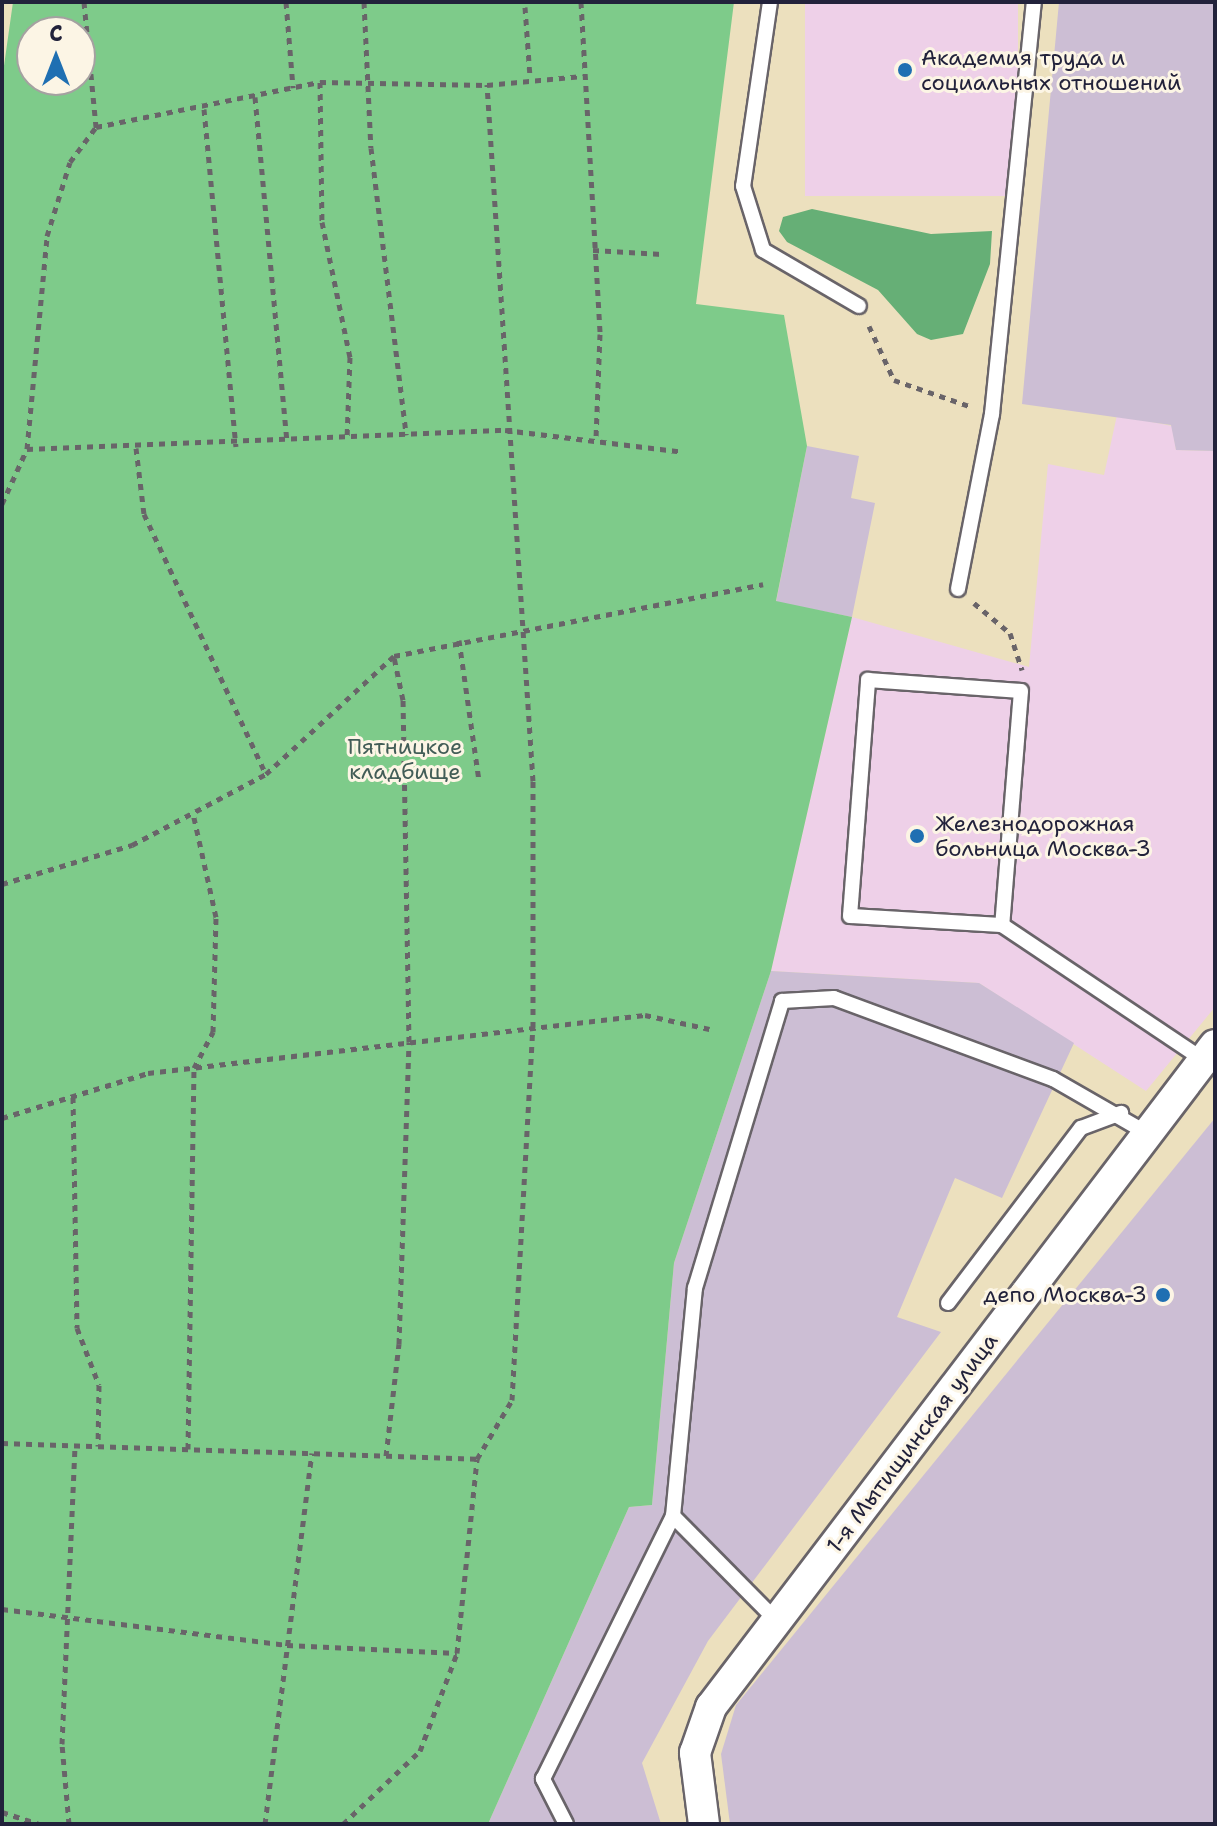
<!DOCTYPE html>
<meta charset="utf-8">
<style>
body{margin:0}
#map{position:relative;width:1217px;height:1826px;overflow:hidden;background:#ece0be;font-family:"Shantell Sans",sans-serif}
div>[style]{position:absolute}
.built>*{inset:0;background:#eed0e8;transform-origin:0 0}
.industrial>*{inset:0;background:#ccbed4}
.green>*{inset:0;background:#7ecb8a}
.forest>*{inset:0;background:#66af76}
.path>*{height:5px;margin-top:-2.5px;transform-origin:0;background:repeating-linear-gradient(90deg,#696469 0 6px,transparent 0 12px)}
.roads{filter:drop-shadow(2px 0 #696469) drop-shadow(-2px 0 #696469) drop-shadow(0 2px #696469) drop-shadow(0 -2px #696469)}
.service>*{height:14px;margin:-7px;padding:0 7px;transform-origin:7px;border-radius:7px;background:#fff}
.minor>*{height:30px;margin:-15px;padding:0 15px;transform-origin:15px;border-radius:15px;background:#fff}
.dots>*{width:22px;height:22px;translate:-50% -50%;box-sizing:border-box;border:4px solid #fcf5e5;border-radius:50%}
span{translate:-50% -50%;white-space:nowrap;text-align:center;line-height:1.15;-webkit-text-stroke:6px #fcf5e5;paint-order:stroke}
.poi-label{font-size:22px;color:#22223b}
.left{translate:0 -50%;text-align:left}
.right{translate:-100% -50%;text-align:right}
.park-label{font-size:22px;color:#425d57}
.street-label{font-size:22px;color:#22223b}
.frame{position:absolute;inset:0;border:4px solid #22223b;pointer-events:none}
.north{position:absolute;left:16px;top:16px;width:80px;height:80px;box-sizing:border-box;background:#fcf5e5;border:2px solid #a5a1a1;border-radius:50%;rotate:0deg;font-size:22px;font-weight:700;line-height:32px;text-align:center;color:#22223b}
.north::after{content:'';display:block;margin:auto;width:28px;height:36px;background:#1f6fb2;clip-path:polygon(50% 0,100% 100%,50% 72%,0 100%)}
</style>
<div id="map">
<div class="built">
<div style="left:805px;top:2px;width:213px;height:194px"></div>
<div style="clip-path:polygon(1117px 415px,1172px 426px,1176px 450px,1215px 451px,1215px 1007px,1146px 1091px,979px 983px,771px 971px,852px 617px,1029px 667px,1048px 464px,1104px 475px)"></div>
</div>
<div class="industrial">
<div style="clip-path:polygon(1059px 2px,1215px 2px,1215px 451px,1176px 450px,1171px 425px,1022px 404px)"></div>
<div style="clip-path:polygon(807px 446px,859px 456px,851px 498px,875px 503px,852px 617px,776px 602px)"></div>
<div style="clip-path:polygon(771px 971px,979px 983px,1074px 1043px,1002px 1198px,955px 1178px,897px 1317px,941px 1332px,708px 1641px,642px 1763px,661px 1824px,488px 1824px,629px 1507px,652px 1505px,674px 1263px)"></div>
<div style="clip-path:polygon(1215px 1118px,1215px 1824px,730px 1824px,721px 1754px,736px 1705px)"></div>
</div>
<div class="green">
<div style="clip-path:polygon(evenodd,13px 2px,734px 2px,696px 304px,784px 315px,807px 446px,776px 601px,852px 617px,771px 971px,674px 1263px,652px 1505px,629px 1507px,488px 1824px,2px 1824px,2px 80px,13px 2px,32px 32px,80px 32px,80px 80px,32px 80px,32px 32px)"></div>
</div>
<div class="forest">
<div style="clip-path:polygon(812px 209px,931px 234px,992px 231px,990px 264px,963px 334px,931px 340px,917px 334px,878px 290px,787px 242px,779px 231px,783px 217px)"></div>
</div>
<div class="path">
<div style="left:84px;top:2px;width:126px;rotate:84.5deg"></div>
<div style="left:286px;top:2px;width:86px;rotate:85.3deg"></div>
<div style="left:364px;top:2px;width:146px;rotate:87.3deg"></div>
<div style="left:371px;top:148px;width:289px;rotate:83deg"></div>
<div style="left:581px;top:2px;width:333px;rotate:86.7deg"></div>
<div style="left:600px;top:334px;width:102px;rotate:92.2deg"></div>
<div style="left:525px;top:7px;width:70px;rotate:85.9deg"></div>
<div style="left:320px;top:82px;width:140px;rotate:89.2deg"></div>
<div style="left:322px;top:222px;width:138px;rotate:78.3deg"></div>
<div style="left:350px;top:357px;width:81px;rotate:92.1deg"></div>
<div style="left:255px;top:97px;width:346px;rotate:84.7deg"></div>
<div style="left:204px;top:109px;width:339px;rotate:84.6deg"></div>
<div style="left:593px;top:250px;width:69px;rotate:3.3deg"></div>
<div style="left:869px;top:326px;width:60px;rotate:65.2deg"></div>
<div style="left:894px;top:380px;width:83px;rotate:19.1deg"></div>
<div style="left:136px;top:448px;width:66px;rotate:83.1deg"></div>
<div style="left:144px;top:514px;width:287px;rotate:64.9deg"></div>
<div style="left:27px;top:449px;width:478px;rotate:-2.3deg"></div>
<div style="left:505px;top:430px;width:179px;rotate:7deg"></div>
<div style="left:2px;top:504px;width:60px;rotate:-65.6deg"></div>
<div style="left:27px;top:449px;width:214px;rotate:-84.6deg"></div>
<div style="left:47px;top:236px;width:77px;rotate:-72.7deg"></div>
<div style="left:70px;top:162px;width:44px;rotate:-53.4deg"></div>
<div style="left:96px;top:127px;width:228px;rotate:-11.4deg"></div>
<div style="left:320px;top:82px;width:167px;rotate:1deg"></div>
<div style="left:487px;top:85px;width:96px;rotate:-5.4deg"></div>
<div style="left:974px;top:603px;width:47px;rotate:39.8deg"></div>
<div style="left:1010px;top:633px;width:39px;rotate:72deg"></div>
<div style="left:459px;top:640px;width:141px;rotate:81.9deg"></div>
<div style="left:2px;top:884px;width:136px;rotate:-16.7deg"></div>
<div style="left:132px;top:845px;width:152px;rotate:-27.9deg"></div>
<div style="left:266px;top:774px;width:174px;rotate:-42.7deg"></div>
<div style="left:394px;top:656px;width:376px;rotate:-11deg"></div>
<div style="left:73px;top:1097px;width:231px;rotate:89deg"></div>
<div style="left:77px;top:1328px;width:61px;rotate:68.9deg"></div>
<div style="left:99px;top:1385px;width:61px;rotate:90.9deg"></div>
<div style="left:2px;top:1118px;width:153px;rotate:-17.1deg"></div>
<div style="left:148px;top:1073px;width:500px;rotate:-6.66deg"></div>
<div style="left:645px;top:1015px;width:66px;rotate:12.2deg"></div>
<div style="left:2px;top:1443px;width:475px;rotate:1.9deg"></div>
<div style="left:188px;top:1449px;width:381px;rotate:-89.1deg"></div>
<div style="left:194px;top:1068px;width:41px;rotate:-62.2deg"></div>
<div style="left:213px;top:1032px;width:115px;rotate:-88.5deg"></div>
<div style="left:216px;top:917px;width:107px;rotate:-102.5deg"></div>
<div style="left:386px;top:1456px;width:113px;rotate:-83.4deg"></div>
<div style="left:399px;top:1344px;width:302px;rotate:-88.1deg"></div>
<div style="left:409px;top:1042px;width:342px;rotate:-91deg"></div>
<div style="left:403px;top:700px;width:44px;rotate:-101.8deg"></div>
<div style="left:2px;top:1609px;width:287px;rotate:7.2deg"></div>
<div style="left:287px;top:1645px;width:170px;rotate:2.7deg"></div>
<div style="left:2px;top:1812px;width:38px;rotate:18deg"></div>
<div style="left:69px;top:1824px;width:80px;rotate:-95deg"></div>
<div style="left:62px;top:1744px;width:299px;rotate:-87.5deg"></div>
<div style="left:265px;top:1824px;width:374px;rotate:-82.8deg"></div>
<div style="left:343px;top:1824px;width:106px;rotate:-43.5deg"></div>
<div style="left:420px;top:1751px;width:105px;rotate:-69.3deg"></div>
<div style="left:457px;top:1653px;width:195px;rotate:-84.1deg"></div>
<div style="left:477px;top:1459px;width:69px;rotate:-59.3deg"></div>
<div style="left:512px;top:1400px;width:374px;rotate:-86.8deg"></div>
<div style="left:533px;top:1027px;width:246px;rotate:-90deg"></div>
<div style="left:533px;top:781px;width:698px;rotate:-93.78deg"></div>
</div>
<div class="roads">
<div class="service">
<div style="left:770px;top:2px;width:186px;rotate:98.3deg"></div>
<div style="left:743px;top:186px;width:67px;rotate:72.6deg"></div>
<div style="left:763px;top:250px;width:111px;rotate:30.3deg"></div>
<div style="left:958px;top:589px;width:178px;rotate:-79deg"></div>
<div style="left:992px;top:414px;width:414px;rotate:-84.2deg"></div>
<div style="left:1002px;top:925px;width:152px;rotate:-176.6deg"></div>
<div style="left:850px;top:916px;width:237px;rotate:-85.6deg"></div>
<div style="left:868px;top:680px;width:153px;rotate:4.1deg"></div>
<div style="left:1021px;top:691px;width:235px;rotate:94.6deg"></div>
<div style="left:1002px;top:925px;width:243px;rotate:33.8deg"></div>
<div style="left:948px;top:1303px;width:220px;rotate:-52.8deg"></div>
<div style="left:1081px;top:1128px;width:43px;rotate:-20.6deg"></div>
<div style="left:673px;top:1516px;width:148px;rotate:45.3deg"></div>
<div style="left:566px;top:1824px;width:51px;rotate:-117.1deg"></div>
<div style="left:543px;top:1779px;width:293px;rotate:-63.7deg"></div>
<div style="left:673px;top:1516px;width:229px;rotate:-84.5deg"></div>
<div style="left:695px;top:1288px;width:300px;rotate:-73.1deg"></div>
<div style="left:782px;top:1001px;width:52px;rotate:-3.3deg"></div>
<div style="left:834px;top:998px;width:233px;rotate:20.3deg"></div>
<div style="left:1053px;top:1079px;width:106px;rotate:29.9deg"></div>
</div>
<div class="minor">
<div style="left:704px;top:1824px;width:72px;rotate:-97.2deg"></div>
<div style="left:695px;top:1753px;width:49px;rotate:-70.8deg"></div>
<div style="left:711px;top:1707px;width:832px;rotate:-52.72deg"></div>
</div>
</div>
<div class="dots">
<div style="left:905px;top:70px;background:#1f6fb2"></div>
<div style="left:917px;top:836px;background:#1f6fb2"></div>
<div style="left:1163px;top:1295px;background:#1f6fb2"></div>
</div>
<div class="poi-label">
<span class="left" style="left:921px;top:70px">Академия труда и<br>социальных отношений</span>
<span class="left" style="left:935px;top:836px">Железнодорожная<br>больница Москва-3</span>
<span class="right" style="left:1147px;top:1295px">депо Москва-3</span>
</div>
<div class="park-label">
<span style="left:405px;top:759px">Пятницкое<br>кладбище</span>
</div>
<div class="street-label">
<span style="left:912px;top:1443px;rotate:-53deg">1-я Мытищинская улица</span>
</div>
<div class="frame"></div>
<div class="north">С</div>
</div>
